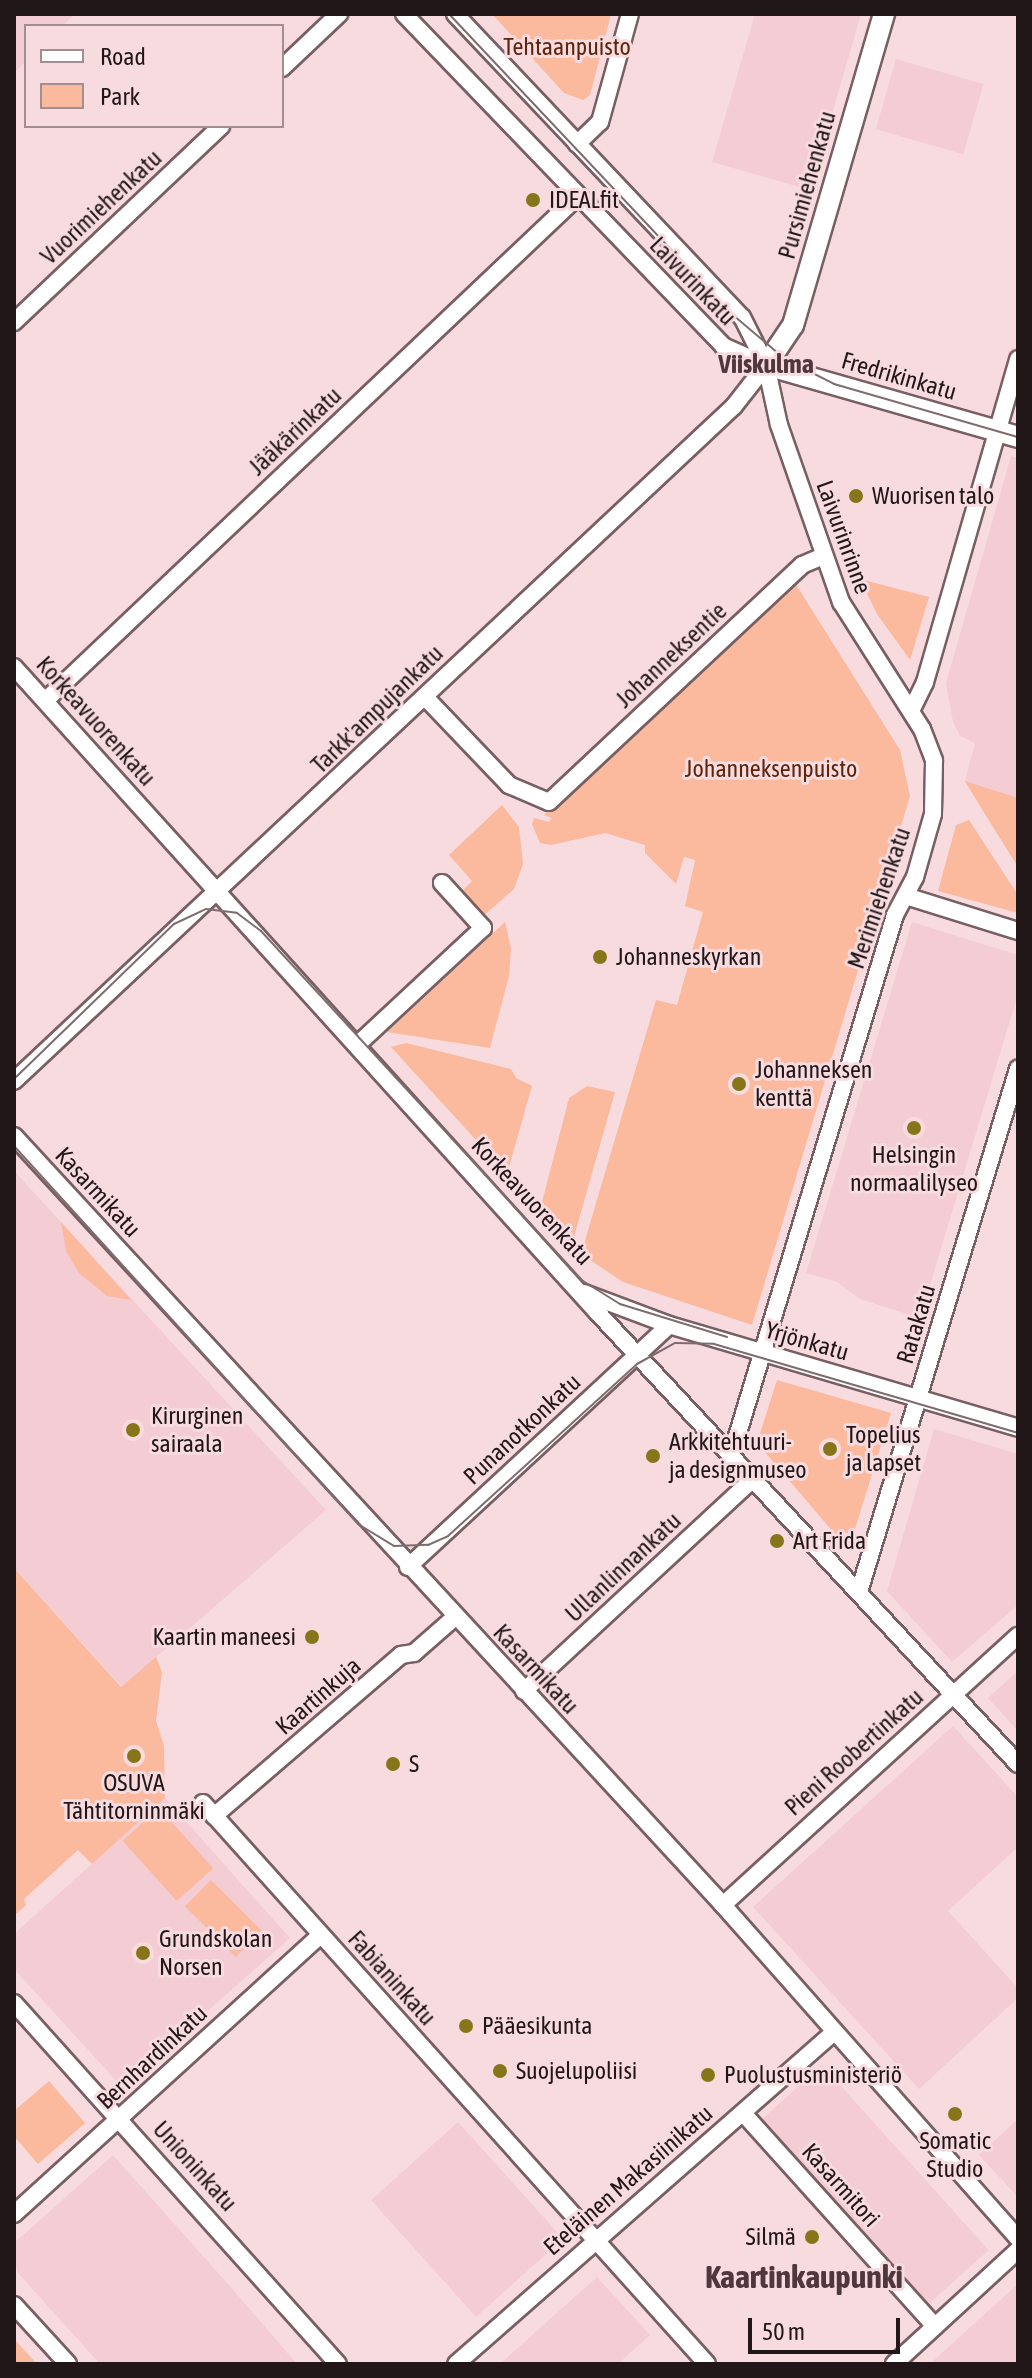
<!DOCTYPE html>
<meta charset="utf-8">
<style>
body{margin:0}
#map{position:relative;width:1032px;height:2378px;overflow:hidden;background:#f8dbdf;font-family:"Asap Condensed",sans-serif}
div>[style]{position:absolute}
.built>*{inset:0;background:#f3cdd3;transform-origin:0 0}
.green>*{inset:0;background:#fbb99e;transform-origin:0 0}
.roads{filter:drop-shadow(2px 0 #785f63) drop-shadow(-2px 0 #785f63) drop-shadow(0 2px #785f63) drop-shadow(0 -2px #785f63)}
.minor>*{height:16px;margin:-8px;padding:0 8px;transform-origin:8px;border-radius:8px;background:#fff}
.tertiary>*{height:20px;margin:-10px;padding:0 10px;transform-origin:10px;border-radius:10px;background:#fff}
.tram>*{height:2px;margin:-1px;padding:0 1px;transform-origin:1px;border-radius:1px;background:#7f6c6f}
.dots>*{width:22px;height:22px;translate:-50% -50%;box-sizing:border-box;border:4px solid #f8dbdf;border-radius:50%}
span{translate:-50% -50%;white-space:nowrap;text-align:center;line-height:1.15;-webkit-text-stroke:6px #f8dbdf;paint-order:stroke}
.park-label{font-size:24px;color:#5f250a}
.street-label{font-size:24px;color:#211719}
.poi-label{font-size:24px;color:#211719}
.left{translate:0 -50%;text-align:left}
.right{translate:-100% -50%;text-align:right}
.neighbourhood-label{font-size:26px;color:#4f383d;font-weight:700}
.district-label{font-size:32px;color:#4f383d;font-weight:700}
.frame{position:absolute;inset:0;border:16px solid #211719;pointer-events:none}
.legend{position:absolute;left:24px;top:24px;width:260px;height:104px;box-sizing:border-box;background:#f8dbdf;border:2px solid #a28d90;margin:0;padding:10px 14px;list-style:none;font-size:24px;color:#211719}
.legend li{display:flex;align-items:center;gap:16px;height:40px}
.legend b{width:40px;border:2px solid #a28d90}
.scale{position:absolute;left:748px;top:2318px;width:152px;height:36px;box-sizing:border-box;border:4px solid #211719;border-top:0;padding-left:10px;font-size:24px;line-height:28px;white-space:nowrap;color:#211719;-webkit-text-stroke:6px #f8dbdf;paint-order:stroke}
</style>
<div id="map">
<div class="built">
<div style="clip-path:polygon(14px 14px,75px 14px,62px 26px,26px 26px,26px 61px,14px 73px)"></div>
<div style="clip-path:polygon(755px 14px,861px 14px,810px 190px,712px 162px)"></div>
<div style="left:896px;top:59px;width:91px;height:73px;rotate:16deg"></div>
<div style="clip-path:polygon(1011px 456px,1018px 458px,1018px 867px,965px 781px,975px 743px,960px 736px,953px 722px,946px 683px)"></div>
<div style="clip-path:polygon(912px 922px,1018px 955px,1018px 994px,920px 1318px,860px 1299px,837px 1282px,806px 1273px)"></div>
<div style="clip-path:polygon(14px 1171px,326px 1510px,122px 1687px,14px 1568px)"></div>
<div style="clip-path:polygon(934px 1429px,1018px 1454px,1018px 1605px,952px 1662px,887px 1591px)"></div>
<div style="clip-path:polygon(1018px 1671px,1018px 1731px,988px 1698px)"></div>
<div style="clip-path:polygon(953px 1726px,1018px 1797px,1018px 1847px,948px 1911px,1018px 1988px,1018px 1998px,919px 2089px,753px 1907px)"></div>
<div style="clip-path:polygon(165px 1798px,290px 1938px,122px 2087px,14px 1969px,14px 1934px)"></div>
<div style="left:822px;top:2065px;width:249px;height:91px;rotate:48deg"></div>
<div style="clip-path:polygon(1018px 2119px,1018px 2197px,979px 2155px)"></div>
<div style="left:458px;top:2122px;width:157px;height:117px;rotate:48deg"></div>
<div style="clip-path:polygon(113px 2155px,235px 2292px,297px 2364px,100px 2364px,17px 2272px,14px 2243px)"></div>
<div style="clip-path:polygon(597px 2277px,650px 2335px,618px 2364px,500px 2364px)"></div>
<div style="clip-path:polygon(1018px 2284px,1018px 2364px,930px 2364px,978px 2320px)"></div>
</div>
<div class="green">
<div style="clip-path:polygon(492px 14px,611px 14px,590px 95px,583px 100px,564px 93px)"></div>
<div style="clip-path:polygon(860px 579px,929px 597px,910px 660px,877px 614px)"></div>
<div style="clip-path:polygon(795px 583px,900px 750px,910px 796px,752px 1325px,623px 1282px,581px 1254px,656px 1000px,677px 1005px,703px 912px,685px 906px,695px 860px,684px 857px,676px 884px,645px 853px,645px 845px,605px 833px,551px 845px,540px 843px,532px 824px,534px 818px,549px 822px,552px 818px,544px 815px)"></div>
<div style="clip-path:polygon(965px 781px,1018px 798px,1018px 867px,983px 811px)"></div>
<div style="clip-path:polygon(502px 805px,519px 827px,523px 864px,514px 889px,481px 918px,458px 895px,472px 881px,449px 855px)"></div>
<div style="clip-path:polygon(969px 820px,1018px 895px,1018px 913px,938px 891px,956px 825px)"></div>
<div style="clip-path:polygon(505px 922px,511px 948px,509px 976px,490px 1048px,387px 1032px)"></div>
<div style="clip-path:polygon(406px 1043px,511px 1069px,516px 1078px,532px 1086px,507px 1174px,391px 1047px)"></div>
<div style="clip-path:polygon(587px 1086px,615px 1092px,572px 1244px,540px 1210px,569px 1098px)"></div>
<div style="clip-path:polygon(61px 1222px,131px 1300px,107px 1296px,79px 1273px,66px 1251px)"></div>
<div style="clip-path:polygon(777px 1380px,891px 1413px,854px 1532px,835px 1534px,757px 1443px)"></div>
<div style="clip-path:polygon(14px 1568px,121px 1687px,156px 1657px,162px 1672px,156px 1721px,164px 1746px,165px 1798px,92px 1864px,78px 1850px,24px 1899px,26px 1905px,14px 1916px)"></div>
<div style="left:159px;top:1808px;width:81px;height:49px;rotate:48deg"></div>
<div style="left:211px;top:1880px;width:72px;height:37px;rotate:45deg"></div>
<div style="clip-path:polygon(49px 2081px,85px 2123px,38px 2164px,14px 2136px,14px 2111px)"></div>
<div style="clip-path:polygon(14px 2339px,37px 2364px,14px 2364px)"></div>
</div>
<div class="roads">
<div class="minor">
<div style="left:404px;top:14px;width:460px;rotate:46.1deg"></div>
<div style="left:723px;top:346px;width:47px;rotate:23.8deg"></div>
<div style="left:455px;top:14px;width:417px;rotate:46.6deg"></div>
<div style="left:742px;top:317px;width:54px;rotate:63.4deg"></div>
<div style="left:766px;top:365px;width:61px;rotate:77.8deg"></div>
<div style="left:779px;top:425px;width:188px;rotate:70.7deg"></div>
<div style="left:841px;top:602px;width:151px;rotate:57.5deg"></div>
<div style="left:922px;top:729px;width:34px;rotate:69deg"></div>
<div style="left:934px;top:761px;width:53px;rotate:91.1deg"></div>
<div style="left:933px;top:814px;width:66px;rotate:105.9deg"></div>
<div style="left:915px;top:877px;width:43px;rotate:117.8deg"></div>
<div style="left:895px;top:915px;width:562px;rotate:106.86deg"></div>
<div style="left:282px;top:68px;width:79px;rotate:-43.5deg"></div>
<div style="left:577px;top:144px;width:32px;rotate:-44deg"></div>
<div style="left:600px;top:122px;width:112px;rotate:-74.5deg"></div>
<div style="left:14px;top:322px;width:285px;rotate:-43.4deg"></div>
<div style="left:14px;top:667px;width:871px;rotate:47.89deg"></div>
<div style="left:598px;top:1313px;width:616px;rotate:47.04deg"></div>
<div style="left:425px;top:697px;width:122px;rotate:46.3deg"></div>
<div style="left:509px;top:785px;width:43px;rotate:23deg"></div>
<div style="left:549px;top:802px;width:347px;rotate:-43.1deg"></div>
<div style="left:802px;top:565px;width:23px;rotate:-23deg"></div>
<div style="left:46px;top:700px;width:733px;rotate:-43.45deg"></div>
<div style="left:911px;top:711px;width:32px;rotate:-64deg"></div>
<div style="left:925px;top:682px;width:336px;rotate:-73.9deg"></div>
<div style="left:909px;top:897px;width:114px;rotate:17.3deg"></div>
<div style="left:357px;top:1045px;width:172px;rotate:-42.9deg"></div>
<div style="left:483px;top:928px;width:61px;rotate:-132.3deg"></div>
<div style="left:14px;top:1081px;width:987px;rotate:-43.15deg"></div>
<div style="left:734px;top:406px;width:52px;rotate:-52deg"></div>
<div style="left:14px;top:1136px;width:1046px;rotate:47.32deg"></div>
<div style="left:723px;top:1905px;width:445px;rotate:48.5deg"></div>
<div style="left:584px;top:1293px;width:91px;rotate:20.6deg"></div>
<div style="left:669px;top:1325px;width:364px;rotate:16.4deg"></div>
<div style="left:408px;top:1567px;width:356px;rotate:-42.8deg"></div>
<div style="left:859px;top:1592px;width:547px;rotate:-73.09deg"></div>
<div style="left:524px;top:1691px;width:313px;rotate:-42.8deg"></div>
<div style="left:203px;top:1803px;width:754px;rotate:48.06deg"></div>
<div style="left:214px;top:1816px;width:247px;rotate:-40.7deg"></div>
<div style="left:401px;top:1655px;width:13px;rotate:-9deg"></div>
<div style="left:414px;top:1653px;width:55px;rotate:-41.3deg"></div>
<div style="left:723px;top:1905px;width:399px;rotate:-42.4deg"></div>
<div style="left:14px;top:2003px;width:485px;rotate:48.1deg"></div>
<div style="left:743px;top:2113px;width:287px;rotate:48deg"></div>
<div style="left:14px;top:2214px;width:415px;rotate:-42.3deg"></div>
<div style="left:14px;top:2305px;width:80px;rotate:47.5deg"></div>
<div style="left:456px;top:2364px;width:502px;rotate:-41.28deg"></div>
<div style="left:894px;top:2364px;width:168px;rotate:-42.6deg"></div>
</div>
<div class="tertiary">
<div style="left:884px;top:14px;width:324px;rotate:106.3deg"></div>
<div style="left:793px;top:325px;width:48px;rotate:124deg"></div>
<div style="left:766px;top:365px;width:262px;rotate:15.9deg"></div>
</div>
</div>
<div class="tram">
<div style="left:449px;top:14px;width:414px;rotate:46.7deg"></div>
<div style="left:733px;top:315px;width:68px;rotate:40.2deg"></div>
<div style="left:785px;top:359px;width:55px;rotate:27deg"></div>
<div style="left:834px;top:384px;width:191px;rotate:16.1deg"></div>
<div style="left:14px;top:1079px;width:223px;rotate:-44.1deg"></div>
<div style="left:174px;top:924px;width:35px;rotate:-25deg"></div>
<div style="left:206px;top:909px;width:31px;rotate:7deg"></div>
<div style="left:237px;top:913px;width:30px;rotate:37deg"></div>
<div style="left:261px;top:931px;width:476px;rotate:47.4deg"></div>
<div style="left:583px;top:1281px;width:44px;rotate:31.9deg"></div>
<div style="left:620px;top:1304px;width:112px;rotate:17.1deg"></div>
<div style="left:14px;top:1146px;width:511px;rotate:47.7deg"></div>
<div style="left:358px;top:1524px;width:42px;rotate:31.4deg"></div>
<div style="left:394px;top:1546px;width:34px;rotate:-2deg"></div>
<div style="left:428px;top:1545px;width:22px;rotate:-24deg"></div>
<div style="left:448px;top:1536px;width:256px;rotate:-42.3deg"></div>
<div style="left:637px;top:1364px;width:43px;rotate:-28.9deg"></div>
<div style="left:675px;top:1343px;width:39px;rotate:1deg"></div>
<div style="left:714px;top:1344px;width:317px;rotate:16.3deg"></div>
</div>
<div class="dots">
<div style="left:533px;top:200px;background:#877619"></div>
<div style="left:856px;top:496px;background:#877619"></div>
<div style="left:600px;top:957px;background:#877619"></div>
<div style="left:739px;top:1084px;background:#877619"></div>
<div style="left:914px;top:1128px;background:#877619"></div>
<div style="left:133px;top:1430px;background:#877619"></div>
<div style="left:830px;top:1449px;background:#877619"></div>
<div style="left:653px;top:1456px;background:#877619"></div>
<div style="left:777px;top:1541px;background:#877619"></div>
<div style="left:312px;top:1637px;background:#877619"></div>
<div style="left:134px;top:1756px;background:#877619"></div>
<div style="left:393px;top:1764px;background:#877619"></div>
<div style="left:143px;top:1953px;background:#877619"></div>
<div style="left:466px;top:2026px;background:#877619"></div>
<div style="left:500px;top:2071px;background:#877619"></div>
<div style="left:708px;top:2075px;background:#877619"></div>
<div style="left:955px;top:2114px;background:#877619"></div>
<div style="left:812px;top:2237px;background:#877619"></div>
</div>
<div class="park-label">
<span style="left:567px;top:47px">Tehtaanpuisto</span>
<span style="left:771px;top:769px">Johanneksenpuisto</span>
</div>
<div class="street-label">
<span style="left:807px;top:185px;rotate:-74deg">Pursimiehenkatu</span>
<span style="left:101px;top:207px;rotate:-43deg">Vuorimiehenkatu</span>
<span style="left:693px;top:281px;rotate:46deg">Laivurinkatu</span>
<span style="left:899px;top:376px;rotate:16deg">Fredrikinkatu</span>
<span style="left:295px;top:431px;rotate:-43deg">Jääkärinkatu</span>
<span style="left:844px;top:537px;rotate:70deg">Laivurinrinne</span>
<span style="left:671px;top:655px;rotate:-43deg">Johanneksentie</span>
<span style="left:377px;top:709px;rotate:-44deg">Tarkk'ampujankatu</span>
<span style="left:96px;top:721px;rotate:48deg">Korkeavuorenkatu</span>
<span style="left:879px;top:898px;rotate:-71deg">Merimiehenkatu</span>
<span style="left:98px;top:1192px;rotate:47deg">Kasarmikatu</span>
<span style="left:532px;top:1201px;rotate:47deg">Korkeavuorenkatu</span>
<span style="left:916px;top:1324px;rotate:-73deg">Ratakatu</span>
<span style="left:807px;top:1341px;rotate:16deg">Yrjönkatu</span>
<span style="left:522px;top:1429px;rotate:-43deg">Punanotkonkatu</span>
<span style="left:623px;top:1567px;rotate:-43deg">Ullanlinnankatu</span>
<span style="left:536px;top:1669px;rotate:47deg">Kasarmikatu</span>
<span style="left:318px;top:1696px;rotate:-41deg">Kaartinkuja</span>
<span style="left:854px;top:1752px;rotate:-42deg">Pieni Roobertinkatu</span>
<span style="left:392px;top:1978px;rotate:48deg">Fabianinkatu</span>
<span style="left:152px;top:2057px;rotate:-43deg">Bernhardinkatu</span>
<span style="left:195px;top:2166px;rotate:48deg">Unioninkatu</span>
<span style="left:628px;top:2180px;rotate:-41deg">Eteläinen Makasiinikatu</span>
<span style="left:841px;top:2185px;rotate:48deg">Kasarmitori</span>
</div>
<div class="poi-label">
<span class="left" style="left:549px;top:200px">IDEALfit</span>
<span class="left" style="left:872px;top:496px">Wuorisen talo</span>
<span class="left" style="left:616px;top:957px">Johanneskyrkan</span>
<span class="left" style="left:755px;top:1084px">Johanneksen<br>kenttä</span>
<span style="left:914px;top:1169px">Helsingin<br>normaalilyseo</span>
<span class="left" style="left:151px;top:1430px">Kirurginen<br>sairaala</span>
<span class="left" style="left:846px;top:1449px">Topelius<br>ja lapset</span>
<span class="left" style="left:669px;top:1456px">Arkkitehtuuri-<br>ja designmuseo</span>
<span class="left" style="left:793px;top:1541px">Art Frida</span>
<span class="right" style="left:296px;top:1637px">Kaartin maneesi</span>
<span class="left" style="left:409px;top:1764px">S</span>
<span style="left:134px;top:1797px">OSUVA<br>Tähtitorninmäki</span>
<span class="left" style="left:159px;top:1953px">Grundskolan<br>Norsen</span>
<span class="left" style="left:482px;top:2026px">Pääesikunta</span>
<span class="left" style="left:516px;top:2071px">Suojelupoliisi</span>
<span class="left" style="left:724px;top:2075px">Puolustusministeriö</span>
<span style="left:955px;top:2155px">Somatic<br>Studio</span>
<span class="right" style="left:796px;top:2237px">Silmä</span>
</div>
<div class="neighbourhood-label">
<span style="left:766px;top:365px">Viiskulma</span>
</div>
<div class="district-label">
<span style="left:804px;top:2277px">Kaartinkaupunki</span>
</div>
<div class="frame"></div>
<ul class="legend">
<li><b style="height:10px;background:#fff"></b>Road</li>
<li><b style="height:22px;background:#fbb99e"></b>Park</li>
</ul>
<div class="scale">50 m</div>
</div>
